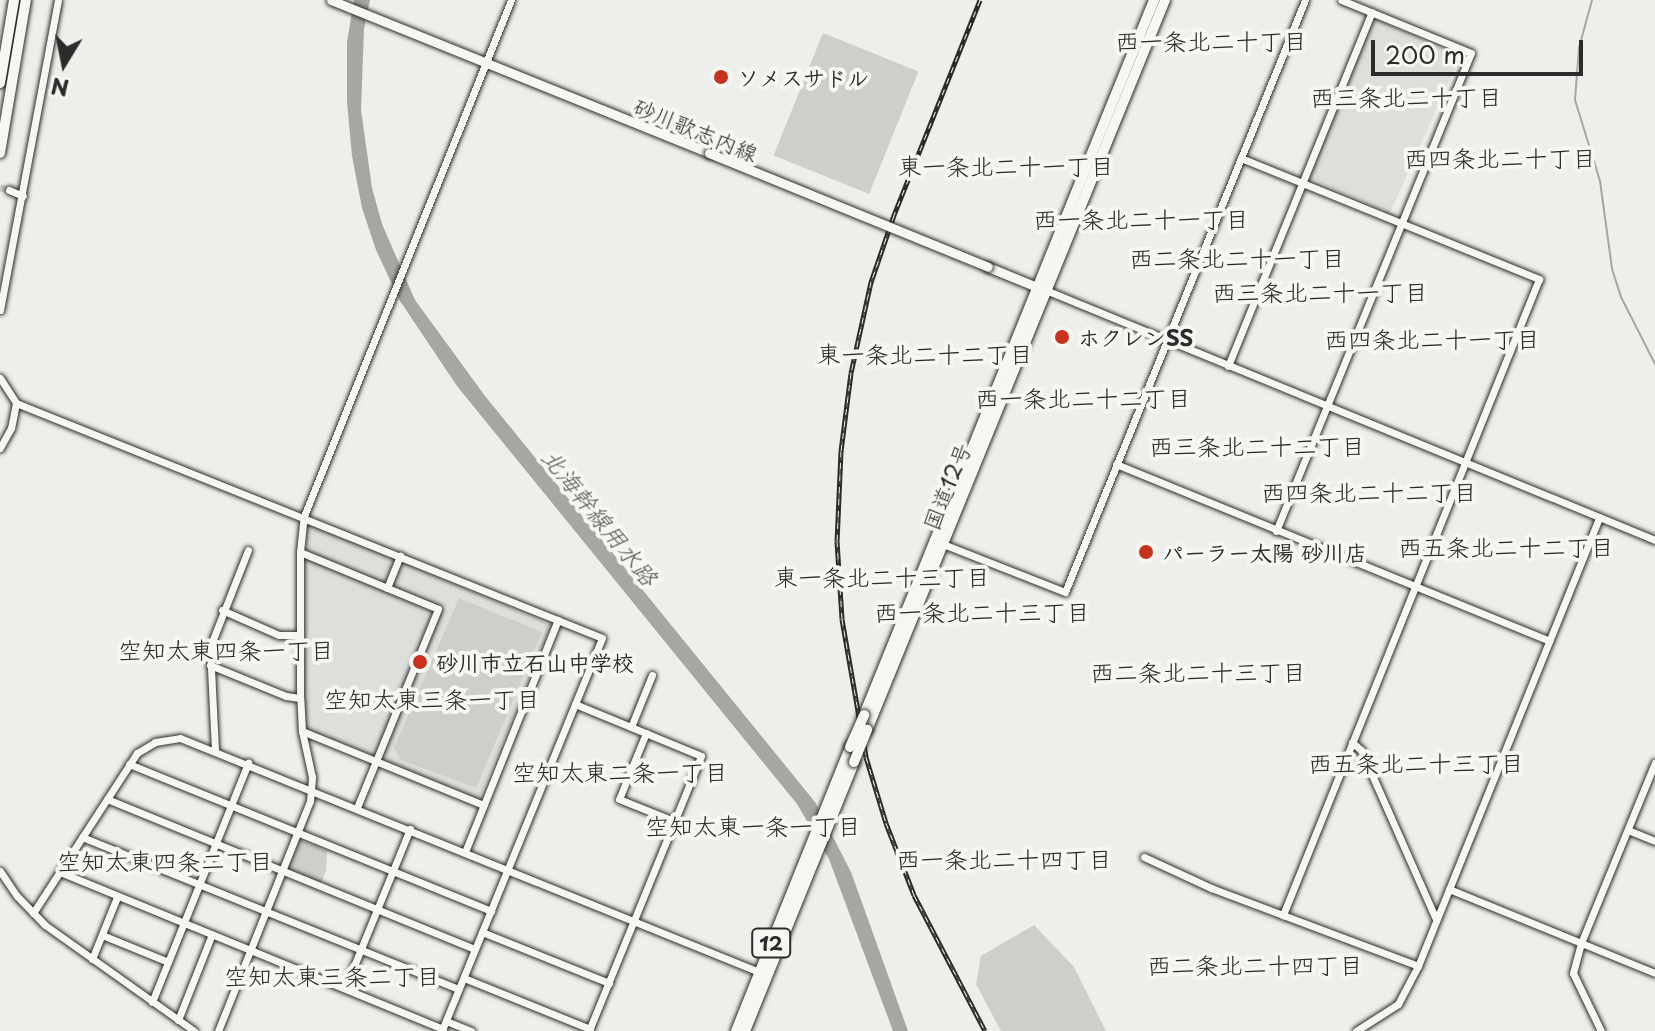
<!DOCTYPE html>
<html>
<head>
<meta charset="utf-8">
<style>
  body { margin:0 }
  #map { position:relative; width:1655px; height:1031px; overflow:hidden; background:#eeeeea; font-family:"Playpen Sans","Klee One",sans-serif }
  div>[style] { position:absolute }
  [style*='--x'] { left:calc(var(--x)*1px); top:calc(var(--y)*1px); width:calc(var(--w)*1px); rotate:calc(var(--a)*1deg) }
  .built>* { inset:0; background:#dededb; transform-origin:0 0 }
  .green>* { inset:0; background:#cececa; transform-origin:0 0 }
  .water>* { inset:0; background:#a6a6a3 }
  .stream>* { height:2px; margin:-1px; padding:0 1px; transform-origin:1px; border-radius:1px; background:#a6a6a3 }
  .minor-tunnel>* { height:7px; margin-top:-3.5px; transform-origin:0; background:repeating-linear-gradient(90deg,#c7c7c4 0 7px,transparent 0 10.5px) }
  .roads { filter:drop-shadow(0 0 2px #2b2b2b) drop-shadow(0 0 2px #2b2b2b) }
  .minor>* { height:7px; margin:-3.5px; padding:0 3.5px; transform-origin:3.5px; border-radius:3.5px; background:#f6f6f2 }
  .major>* { height:9px; margin:-4.5px; padding:0 4.5px; transform-origin:4.5px; border-radius:4.5px; background:#f6f6f2 }
  .highway>* { height:10px; margin:-5px; padding:0 5px; transform-origin:5px; border-radius:5px; background:#f6f6f2 }
  .rail>* { height:5px; margin-top:-2.5px; transform-origin:0; background:repeating-linear-gradient(90deg,#f6f6f2 0 6px,#2b2b2b 0 12px); box-sizing:border-box; border-block:2px solid #2b2b2b }
  .bridges { filter:drop-shadow(0 0 2px #2b2b2b) drop-shadow(0 0 2px #2b2b2b) }
  .major-bridge>* { height:9px; margin:-4.5px; padding:0 4.5px; transform-origin:4.5px; border-radius:4.5px; background:#f6f6f2 }
  .highway-bridge>* { height:10px; margin:-5px; padding:0 5px; transform-origin:5px; border-radius:5px; background:#f6f6f2 }
  .dots>* { width:22px; height:22px; translate:-50% -50%; box-sizing:border-box; border:4px solid #f6f6f2; border-radius:50% }
  span { translate:-50% -50%; white-space:nowrap; text-align:center; line-height:1.15; -webkit-text-stroke:8px #f6f6f2; paint-order:stroke }
  .shield-label span { padding:2px 6px; background:#f6f6f2; border:2px solid; border-radius:6px; -webkit-text-stroke-width:0 }
  .shield-label { font-size:20px; color:#2b2b2b; font-weight:700 }
  .poi-label { font-size:22px; color:#2b2b2b; font-weight:700 }
  .left { translate:0 -50%; text-align:left }
  .street-label { font-size:22px; color:#2b2b2b }
  .neighbourhood-label { font-size:24px; color:#2b2b2b }
  .water-label { font-size:24px; color:#565655; font-style:italic }
  .north { position:absolute; left:24px; top:24px; width:80px; height:80px; -webkit-text-stroke:6px #f6f6f2; paint-order:stroke; rotate:190deg; font-size:22px; font-weight:700; line-height:32px; text-align:center; color:#2b2b2b }
  .north::after { content:''; display:block; margin:auto; width:28px; height:36px; background:#2b2b2b; clip-path:polygon(50% 0,100% 100%,50% 72%,0 100%) }
  .scale { position:absolute; left:1371px; top:40px; width:212px; height:36px; box-sizing:border-box; border:4px solid #2b2b2b; border-top:0; padding-left:10px; font-size:24px; line-height:28px; white-space:nowrap; color:#2b2b2b; -webkit-text-stroke:6px #f6f6f2; paint-order:stroke }
</style>
</head>
<body>
<div id="map">
  <div class="built">
    <div style="left:1373px;top:18px;width:95px;height:172px;rotate:24deg"></div>
    <div style="clip-path:polygon(307px 522px,551px 625px,479px 799px,304px 728px)"></div>
  </div>
  <div class="green">
    <div style="left:823px;top:33px;width:103px;height:132px;rotate:22deg"></div>
    <div style="clip-path:polygon(459px 598px,542px 632px,476px 788px,401px 760px,394px 748px)"></div>
    <div style="clip-path:polygon(300px 840px,327px 851px,326px 871px,321px 883px,287px 870px)"></div>
    <div style="clip-path:polygon(1034px 925px,1074px 967px,1106px 1031px,1001px 1031px,976px 984px,981px 956px)"></div>
  </div>
  <div class="water">
    <div style="clip-path:polygon(354px 0,370px 0,364px 29px,361px 110px,372px 188px,382px 224px,415px 300px,485px 396px,815px 802px,851px 872px,908px 1031px,893px 1031px,829px 859px,797px 804px,457px 386px,400px 301px,376px 250px,362px 208px,352px 156px,347px 102px,347px 42px)"></div>
  </div>
  <div class="stream">
    <div style="--x:1592;--y:0;--w:50;--a:105.2"></div>
    <div style="--x:1579;--y:48;--w:52;--a:94.4"></div>
    <div style="--x:1575;--y:100;--w:85;--a:72.8"></div>
    <div style="--x:1600;--y:181;--w:89;--a:82.2"></div>
    <div style="--x:1612;--y:269;--w:29;--a:72"></div>
    <div style="--x:1621;--y:297;--w:75;--a:63.1"></div>
  </div>
  <div class="minor-tunnel">
    <div style="--x:0;--y:187;--w:9;--a:18"></div>
  </div>
  <div class="roads">
    <div class="minor">
      <div style="--x:1241;--y:158;--w:322;--a:22.1"></div>
      <div style="--x:1539;--y:279;--w:686;--a:111.93"></div>
      <div style="--x:9;--y:190;--w:15;--a:23"></div>
      <div style="--x:1048;--y:291;--w:656;--a:22.3"></div>
      <div style="--x:0;--y:310;--w:315;--a:-79.4"></div>
      <div style="--x:1228;--y:366;--w:382;--a:-67.9"></div>
      <div style="--x:0;--y:378;--w:30;--a:57"></div>
      <div style="--x:16;--y:403;--w:25;--a:101"></div>
      <div style="--x:11;--y:428;--w:23;--a:119"></div>
      <div style="--x:16;--y:403;--w:631;--a:21.85"></div>
      <div style="--x:602;--y:638;--w:424;--a:112.2"></div>
      <div style="--x:1116;--y:464;--w:468;--a:22.2"></div>
      <div style="--x:1276;--y:531;--w:516;--a:-67.81"></div>
      <div style="--x:1471;--y:53;--w:140;--a:-157.8"></div>
      <div style="--x:943;--y:544;--w:131;--a:21.5"></div>
      <div style="--x:1065;--y:592;--w:639;--a:-67.93"></div>
      <div style="--x:300;--y:552;--w:149;--a:22.4"></div>
      <div style="--x:438;--y:609;--w:214;--a:112.2"></div>
      <div style="--x:387;--y:588;--w:35;--a:-68"></div>
      <div style="--x:222;--y:610;--w:62;--a:23.7"></div>
      <div style="--x:279;--y:635;--w:21;--a:0"></div>
      <div style="--x:210;--y:665;--w:82;--a:22.2"></div>
      <div style="--x:286;--y:696;--w:14;--a:8"></div>
      <div style="--x:575;--y:704;--w:136;--a:22.4"></div>
      <div style="--x:701;--y:756;--w:297;--a:112.2"></div>
      <div style="--x:631;--y:727;--w:56;--a:-68"></div>
      <div style="--x:302;--y:731;--w:196;--a:22.2"></div>
      <div style="--x:646;--y:733;--w:71;--a:112.2"></div>
      <div style="--x:619;--y:799;--w:59;--a:21.8"></div>
      <div style="--x:1352;--y:742;--w:12;--a:42"></div>
      <div style="--x:1361;--y:750;--w:185;--a:66.1"></div>
      <div style="--x:215;--y:750;--w:103;--a:-92.8"></div>
      <div style="--x:210;--y:647;--w:104;--a:-68.6"></div>
      <div style="--x:129;--y:764;--w:391;--a:22.1"></div>
      <div style="--x:107;--y:799;--w:397;--a:22.2"></div>
      <div style="--x:1628;--y:830;--w:29;--a:22"></div>
      <div style="--x:82;--y:837;--w:406;--a:22"></div>
      <div style="--x:465;--y:852;--w:250;--a:-68.2"></div>
      <div style="--x:1144;--y:857;--w:74;--a:24.8"></div>
      <div style="--x:1211;--y:888;--w:221;--a:20.6"></div>
      <div style="--x:0;--y:871;--w:30;--a:56"></div>
      <div style="--x:17;--y:896;--w:40;--a:46"></div>
      <div style="--x:45;--y:925;--w:183;--a:35.4"></div>
      <div style="--x:60;--y:872;--w:414;--a:22.3"></div>
      <div style="--x:1449;--y:889;--w:222;--a:22.2"></div>
      <div style="--x:33;--y:913;--w:191;--a:-57"></div>
      <div style="--x:137;--y:753;--w:21;--a:-31"></div>
      <div style="--x:155;--y:742;--w:25;--a:-9"></div>
      <div style="--x:180;--y:738;--w:628;--a:21.99"></div>
      <div style="--x:482;--y:932;--w:137;--a:21.9"></div>
      <div style="--x:102;--y:935;--w:71;--a:22.2"></div>
      <div style="--x:92;--y:959;--w:67;--a:-68"></div>
      <div style="--x:464;--y:978;--w:136;--a:22"></div>
      <div style="--x:345;--y:988;--w:172;--a:-67.8"></div>
      <div style="--x:152;--y:1002;--w:258;--a:-68.1"></div>
      <div style="--x:178;--y:1020;--w:92;--a:-68.4"></div>
      <div style="--x:446;--y:1021;--w:27;--a:22"></div>
      <div style="--x:218;--y:1031;--w:248;--a:-68.2"></div>
      <div style="--x:310;--y:801;--w:24;--a:-85"></div>
      <div style="--x:312;--y:777;--w:47;--a:-102.3"></div>
      <div style="--x:302;--y:731;--w:33;--a:-93"></div>
      <div style="--x:300;--y:698;--w:146;--a:-90"></div>
      <div style="--x:300;--y:552;--w:36;--a:-84"></div>
      <div style="--x:304;--y:516;--w:556;--a:-68.14"></div>
      <div style="--x:1356;--y:1031;--w:50;--a:-32.7"></div>
      <div style="--x:1398;--y:1004;--w:43;--a:-62.2"></div>
      <div style="--x:1418;--y:966;--w:484;--a:-68"></div>
      <div style="--x:1601;--y:1031;--w:64;--a:-115.8"></div>
      <div style="--x:1573;--y:973;--w:31;--a:-75"></div>
      <div style="--x:1581;--y:943;--w:195;--a:-67.7"></div>
    </div>
    <div class="major">
      <div style="--x:331;--y:0;--w:408;--a:22"></div>
      <div style="--x:988;--y:267;--w:61;--a:22.3"></div>
    </div>
    <div class="highway">
      <div style="--x:0;--y:83;--w:84;--a:-80.4"></div>
      <div style="--x:0;--y:153;--w:155;--a:-80.4"></div>
      <div style="--x:864;--y:715;--w:772;--a:-67.92"></div>
      <div style="--x:867;--y:730;--w:788;--a:-67.79"></div>
      <div style="--x:736;--y:1031;--w:306;--a:-68.1"></div>
      <div style="--x:745;--y:1031;--w:290;--a:-67.9"></div>
    </div>
  </div>
  <div class="rail">
    <div style="--x:980;--y:0;--w:232;--a:111.8"></div>
    <div style="--x:894;--y:215;--w:71;--a:108.9"></div>
    <div style="--x:871;--y:282;--w:93;--a:102.4"></div>
    <div style="--x:851;--y:373;--w:79;--a:97.3"></div>
    <div style="--x:841;--y:451;--w:90;--a:92.5"></div>
    <div style="--x:837;--y:541;--w:78;--a:86.3"></div>
    <div style="--x:842;--y:619;--w:140;--a:80.1"></div>
    <div style="--x:866;--y:757;--w:69;--a:73.1"></div>
    <div style="--x:886;--y:823;--w:77;--a:68.7"></div>
    <div style="--x:914;--y:895;--w:153;--a:62.4"></div>
  </div>
  <div class="bridges">
    <div class="major-bridge">
      <div style="--x:709;--y:153;--w:301;--a:22.2"></div>
    </div>
    <div class="highway-bridge">
      <div style="--x:850;--y:747;--w:35;--a:-66"></div>
      <div style="--x:854;--y:762;--w:35;--a:-68"></div>
    </div>
  </div>
  <div class="dots">
    <div style="left:721px;top:77px;background:#c8321e"></div>
    <div style="left:1062px;top:337px;background:#c8321e"></div>
    <div style="left:1146px;top:552px;background:#c8321e"></div>
    <div style="left:420px;top:662px;background:#c8321e"></div>
  </div>
  <div class="shield-label">
    <span style="left:771px;top:943px">12</span>
  </div>
  <div class="poi-label">
    <span class="left" style="left:737px;top:77px">ソメスサドル</span>
    <span class="left" style="left:1078px;top:337px">ホクレンSS</span>
    <span class="left" style="left:1162px;top:552px">パーラー太陽 砂川店</span>
    <span class="left" style="left:436px;top:662px">砂川市立石山中学校</span>
  </div>
  <div class="street-label">
    <span style="left:696px;top:129px;rotate:22deg">砂川歌志内線</span>
    <span style="left:946px;top:486px;rotate:-68deg">国道12号</span>
  </div>
  <div class="neighbourhood-label">
    <span style="left:1211px;top:41px">西一条北二十丁目</span>
    <span style="left:1406px;top:97px">西三条北二十丁目</span>
    <span style="left:1500px;top:158px">西四条北二十丁目</span>
    <span style="left:1006px;top:166px">東一条北二十一丁目</span>
    <span style="left:1141px;top:219px">西一条北二十一丁目</span>
    <span style="left:1237px;top:258px">西二条北二十一丁目</span>
    <span style="left:1320px;top:292px">西三条北二十一丁目</span>
    <span style="left:1432px;top:339px">西四条北二十一丁目</span>
    <span style="left:925px;top:354px">東一条北二十二丁目</span>
    <span style="left:1083px;top:398px">西一条北二十二丁目</span>
    <span style="left:1257px;top:446px">西三条北二十二丁目</span>
    <span style="left:1369px;top:492px">西四条北二十二丁目</span>
    <span style="left:1506px;top:547px">西五条北二十二丁目</span>
    <span style="left:882px;top:577px">東一条北二十三丁目</span>
    <span style="left:982px;top:612px">西一条北二十三丁目</span>
    <span style="left:226px;top:650px">空知太東四条一丁目</span>
    <span style="left:1198px;top:672px">西二条北二十三丁目</span>
    <span style="left:432px;top:699px">空知太東三条一丁目</span>
    <span style="left:1416px;top:763px">西五条北二十三丁目</span>
    <span style="left:620px;top:772px">空知太東二条一丁目</span>
    <span style="left:753px;top:826px">空知太東一条一丁目</span>
    <span style="left:1004px;top:859px">西一条北二十四丁目</span>
    <span style="left:165px;top:861px">空知太東四条二丁目</span>
    <span style="left:1255px;top:965px">西二条北二十四丁目</span>
    <span style="left:332px;top:976px">空知太東三条二丁目</span>
  </div>
  <div class="water-label">
    <span style="left:600px;top:517px;rotate:51deg">北海幹線用水路</span>
  </div>
  <div class="north">N</div>
  <div class="scale">200 m</div>
</div>
</body>
</html>
